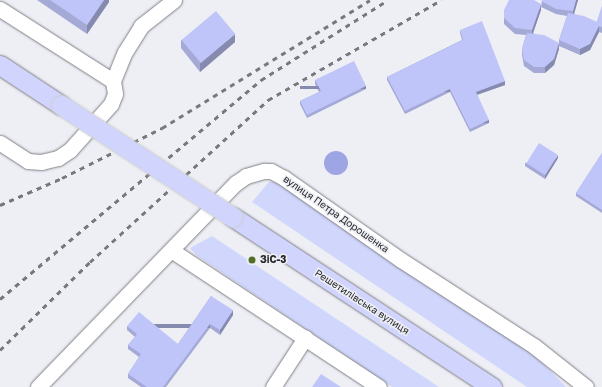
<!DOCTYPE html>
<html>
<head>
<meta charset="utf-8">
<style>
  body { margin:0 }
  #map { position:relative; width:602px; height:387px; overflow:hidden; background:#eeeff5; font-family:"Golos Text",sans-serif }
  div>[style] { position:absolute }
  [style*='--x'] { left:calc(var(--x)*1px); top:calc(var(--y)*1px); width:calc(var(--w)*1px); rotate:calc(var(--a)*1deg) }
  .green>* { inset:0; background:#d1d6fc }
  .water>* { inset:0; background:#9ea5e4 }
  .round { border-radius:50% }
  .roads { filter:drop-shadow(0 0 1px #7e7f84) drop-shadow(0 0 1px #7e7f84) }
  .minor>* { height:15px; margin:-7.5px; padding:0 7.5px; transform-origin:7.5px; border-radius:7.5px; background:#fff }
  .major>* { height:19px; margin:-9.5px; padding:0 9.5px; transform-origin:9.5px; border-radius:9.5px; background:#d1d5fd }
  .rail>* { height:3px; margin-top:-1.5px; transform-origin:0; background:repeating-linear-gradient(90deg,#77787c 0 5px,transparent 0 10px) }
  .bridges { filter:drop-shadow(0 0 1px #cbcccc) drop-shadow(0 0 1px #cbcccc) }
  .major-bridge>* { height:19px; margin:-9.5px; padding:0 9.5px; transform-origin:9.5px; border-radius:9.5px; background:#d1d5fd }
  .wall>* { inset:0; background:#a4a9d6 }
  .shaded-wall>* { inset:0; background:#868aae; transform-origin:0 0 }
  .building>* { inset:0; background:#bfc5f9; transform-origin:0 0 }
  .dots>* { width:11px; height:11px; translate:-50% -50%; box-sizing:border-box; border:2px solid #eeeff5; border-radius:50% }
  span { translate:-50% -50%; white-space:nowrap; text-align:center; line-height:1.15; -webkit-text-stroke:3px #eeeff5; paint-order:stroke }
  .street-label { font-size:10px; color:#28292b }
  .poi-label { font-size:10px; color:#28292b; font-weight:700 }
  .left { translate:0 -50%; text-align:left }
</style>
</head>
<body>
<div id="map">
  <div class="green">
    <div style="clip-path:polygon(276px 181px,532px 352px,566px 387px,527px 387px,252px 202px,269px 182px)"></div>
    <div style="clip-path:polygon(212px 236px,439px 387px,392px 387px,196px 255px,190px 248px)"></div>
  </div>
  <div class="water">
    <div class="round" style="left:324px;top:151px;width:24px;height:24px"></div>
  </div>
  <div class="roads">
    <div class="minor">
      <div style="--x:0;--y:9;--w:134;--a:32.5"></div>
      <div style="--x:113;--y:81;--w:13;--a:81"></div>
      <div style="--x:115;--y:94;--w:11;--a:112"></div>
      <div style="--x:111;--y:104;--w:62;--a:131.7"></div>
      <div style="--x:70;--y:150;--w:14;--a:146"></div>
      <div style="--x:58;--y:158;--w:17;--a:167"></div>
      <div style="--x:41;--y:162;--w:13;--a:-176"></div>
      <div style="--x:28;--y:161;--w:33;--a:-147"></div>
      <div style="--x:113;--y:81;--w:31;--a:-68"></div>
      <div style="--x:125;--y:52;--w:31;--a:-58"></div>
      <div style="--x:141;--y:26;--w:42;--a:-38.2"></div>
      <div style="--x:171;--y:250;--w:249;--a:33.4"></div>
      <div style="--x:38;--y:387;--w:284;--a:-45.9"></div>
      <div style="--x:236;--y:183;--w:12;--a:-35"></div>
      <div style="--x:246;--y:176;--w:19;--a:-16"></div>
      <div style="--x:264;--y:171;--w:7;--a:0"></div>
      <div style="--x:271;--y:171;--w:15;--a:28"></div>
      <div style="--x:284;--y:178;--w:143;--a:35"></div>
      <div style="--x:401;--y:260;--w:158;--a:32.9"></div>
      <div style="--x:534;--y:346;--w:66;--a:38.3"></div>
      <div style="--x:273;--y:387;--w:59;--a:-56.9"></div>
    </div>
    <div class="major">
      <div style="--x:0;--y:65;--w:73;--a:33.3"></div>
      <div style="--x:233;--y:217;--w:310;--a:33.3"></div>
    </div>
  </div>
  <div class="rail">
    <div style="--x:0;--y:205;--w:68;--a:-23.5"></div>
    <div style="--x:62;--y:178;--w:112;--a:-26.6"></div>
    <div style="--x:162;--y:128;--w:244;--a:-31.6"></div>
    <div style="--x:0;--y:299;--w:341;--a:-40"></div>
    <div style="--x:261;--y:80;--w:150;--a:-32.2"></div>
    <div style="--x:0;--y:350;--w:126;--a:-44.4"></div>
    <div style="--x:90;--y:262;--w:241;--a:-42.3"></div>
    <div style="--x:268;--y:100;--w:200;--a:-30"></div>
  </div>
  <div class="bridges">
    <div class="major-bridge">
      <div style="--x:61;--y:105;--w:205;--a:33.1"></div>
    </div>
  </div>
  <div class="wall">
    <div style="clip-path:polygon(37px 0,109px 0,109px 2px,87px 34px)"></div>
    <div style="clip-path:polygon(542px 0,578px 0,574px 14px,597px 22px,602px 6px,602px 33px,599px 32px,590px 50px,580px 55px,559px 46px,559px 40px,567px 16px,556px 14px,541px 7px)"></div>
    <div style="clip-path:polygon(504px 10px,541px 10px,533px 33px,559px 49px,554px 65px,545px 73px,534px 73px,524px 66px,522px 55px,522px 49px,526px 35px,515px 34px,504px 24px)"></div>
    <div style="clip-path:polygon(460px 30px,505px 85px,477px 95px,489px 123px,470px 132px,450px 92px,405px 114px,387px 80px,387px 77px,462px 40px,460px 33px)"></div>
    <div style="clip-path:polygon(181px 40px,235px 42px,200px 72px,181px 48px)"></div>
    <div style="clip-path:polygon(315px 80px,366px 89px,307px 118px,300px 104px,300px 101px,319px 92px,315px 84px)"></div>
    <div style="clip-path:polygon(602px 153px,602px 213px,576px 196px,576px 193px)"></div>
    <div style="clip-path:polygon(558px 158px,545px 179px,525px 166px,525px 163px)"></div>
    <div style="clip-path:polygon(211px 296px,233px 315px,220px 335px,210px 328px,166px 387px,141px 387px,128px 378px,128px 374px,139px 357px,128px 349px,128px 345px,135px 337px,127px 330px,127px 326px,178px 344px)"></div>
  </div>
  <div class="shaded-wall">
    <div style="clip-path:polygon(104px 0,109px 0,109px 2px,87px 34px,87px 25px)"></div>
    <div style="clip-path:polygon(576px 0,578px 0,573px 17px,573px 11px)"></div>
    <div style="clip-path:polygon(541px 4px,541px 10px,532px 36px,532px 30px)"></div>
    <div style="clip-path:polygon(599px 26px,599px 32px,590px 50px,580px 55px,580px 49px)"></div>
    <div style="clip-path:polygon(235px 34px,235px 42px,200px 72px,200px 63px)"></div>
    <div style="clip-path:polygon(559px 43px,559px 49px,554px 65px,545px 73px,545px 67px)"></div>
    <div style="clip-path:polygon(505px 81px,505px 85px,476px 95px,476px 92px)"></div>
    <div style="left:366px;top:86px;width:3px;height:66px;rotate:90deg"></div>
    <div style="left:450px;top:89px;width:3px;height:50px;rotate:90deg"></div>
    <div style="left:489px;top:120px;width:3px;height:21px;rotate:90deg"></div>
    <div style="clip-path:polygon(558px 155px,558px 158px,545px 179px,545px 176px)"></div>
    <div style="clip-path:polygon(233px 310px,233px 315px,220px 335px,220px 330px)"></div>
    <div style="left:210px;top:324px;width:4px;height:79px;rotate:90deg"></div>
  </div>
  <div class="building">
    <div style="clip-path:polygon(50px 0,104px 0,87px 25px)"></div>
    <div style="clip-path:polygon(509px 0,534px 0,541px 4px,532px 30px,515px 28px,504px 18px,504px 10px)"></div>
    <div style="clip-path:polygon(542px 0,576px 0,573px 11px,556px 9px,541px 1px)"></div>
    <div style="clip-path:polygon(602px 6px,602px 27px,599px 26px,590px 44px,580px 49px,559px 40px,568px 13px,584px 16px,597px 22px)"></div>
    <div style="left:216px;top:11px;width:30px;height:45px;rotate:50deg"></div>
    <div style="clip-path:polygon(482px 21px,505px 81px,476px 92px,489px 120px,470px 129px,450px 89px,405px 111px,387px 77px,463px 40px,460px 30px)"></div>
    <div style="clip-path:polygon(527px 33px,544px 35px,559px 43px,554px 59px,545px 67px,534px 67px,524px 60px,522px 49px)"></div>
    <div style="clip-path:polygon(354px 61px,366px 86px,307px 115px,300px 101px,321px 91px,315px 80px)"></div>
    <div style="left:539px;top:143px;width:22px;height:24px;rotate:32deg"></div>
    <div style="clip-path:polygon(602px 153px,602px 210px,576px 193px)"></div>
    <div style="clip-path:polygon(211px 296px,233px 310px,220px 330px,210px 324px,163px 387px,147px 387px,128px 374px,141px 354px,128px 345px,137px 334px,127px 326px,139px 312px,178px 344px)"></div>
    <div style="clip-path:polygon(321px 374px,341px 387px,312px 387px)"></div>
  </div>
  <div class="dots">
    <div style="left:252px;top:260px;background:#517026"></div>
  </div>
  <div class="street-label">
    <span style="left:336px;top:214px;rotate:35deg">вулиця Петра Дорошенка</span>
    <span style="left:362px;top:302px;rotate:33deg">Решетилівська вулиця</span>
  </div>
  <div class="poi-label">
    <span class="left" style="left:260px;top:260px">ЗіС-3</span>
  </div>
</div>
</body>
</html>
